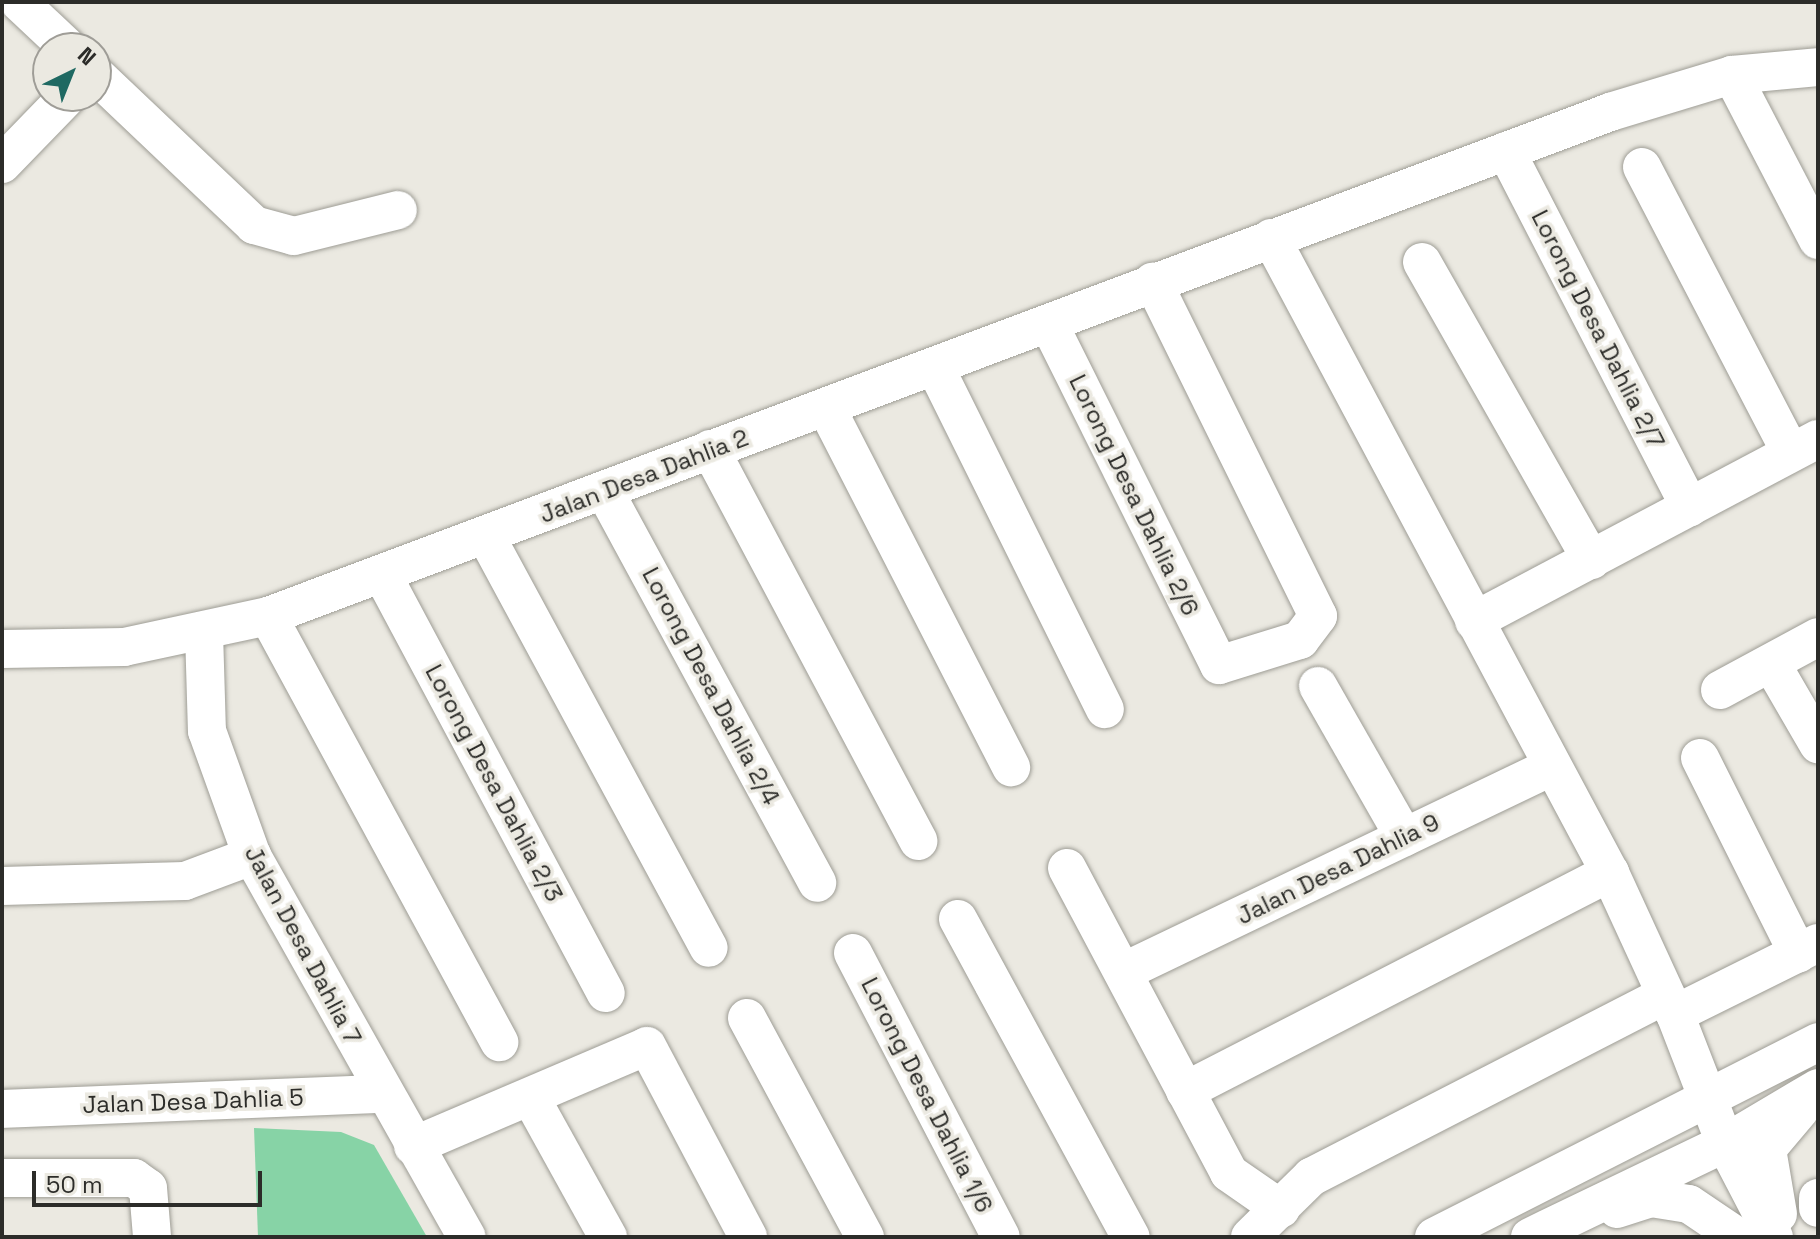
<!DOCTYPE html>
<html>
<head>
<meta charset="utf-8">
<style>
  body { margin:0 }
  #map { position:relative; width:1820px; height:1239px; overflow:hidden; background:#ebe9e1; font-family:"Space Grotesk",sans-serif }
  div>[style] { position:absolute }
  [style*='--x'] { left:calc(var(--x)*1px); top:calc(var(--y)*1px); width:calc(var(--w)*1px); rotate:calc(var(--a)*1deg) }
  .green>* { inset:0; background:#87d3a6 }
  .roads { filter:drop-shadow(0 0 2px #9e9d95) drop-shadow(0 0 2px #9e9d95) }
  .minor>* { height:38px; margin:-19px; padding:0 19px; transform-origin:19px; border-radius:19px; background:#fff }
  span { translate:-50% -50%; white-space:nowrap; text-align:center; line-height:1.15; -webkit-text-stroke:7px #ebe9e1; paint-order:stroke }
  .street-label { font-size:24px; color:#2c2c29 }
  .frame { position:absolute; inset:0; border:4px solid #2c2c29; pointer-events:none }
  .north { position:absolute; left:32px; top:32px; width:80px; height:80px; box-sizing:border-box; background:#ebe9e1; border:2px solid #9f9d97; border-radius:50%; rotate:43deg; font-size:22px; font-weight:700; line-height:32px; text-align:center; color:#2c2c29 }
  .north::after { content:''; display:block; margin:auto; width:28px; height:36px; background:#1f6962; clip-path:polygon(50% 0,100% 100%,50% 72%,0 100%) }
  .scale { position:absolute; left:32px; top:1171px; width:230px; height:36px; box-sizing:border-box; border:4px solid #2c2c29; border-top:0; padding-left:10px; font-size:24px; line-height:28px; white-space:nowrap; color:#2c2c29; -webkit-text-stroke:6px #ebe9e1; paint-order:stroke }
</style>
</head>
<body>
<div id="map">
  <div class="green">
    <div style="clip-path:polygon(254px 1128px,341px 1132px,374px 1145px,427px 1237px,258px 1237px)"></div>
  </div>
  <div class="roads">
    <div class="minor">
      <div style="--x:19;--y:2;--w:67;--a:43.2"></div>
      <div style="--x:96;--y:75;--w:218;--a:43.5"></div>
      <div style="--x:254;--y:225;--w:41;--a:15.4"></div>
      <div style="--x:294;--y:236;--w:107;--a:-14"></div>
      <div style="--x:1732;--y:75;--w:186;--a:62.5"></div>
      <div style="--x:1506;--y:151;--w:401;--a:62.7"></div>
      <div style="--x:2;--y:164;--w:95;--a:-45.9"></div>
      <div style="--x:1642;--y:167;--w:322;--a:62.5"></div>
      <div style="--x:1271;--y:238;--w:720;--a:61.9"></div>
      <div style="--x:1610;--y:873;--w:155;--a:65.3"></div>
      <div style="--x:1675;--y:1014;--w:138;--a:68.8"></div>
      <div style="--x:1725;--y:1143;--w:106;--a:62.5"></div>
      <div style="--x:1422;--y:262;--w:343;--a:60.4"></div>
      <div style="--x:1049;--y:324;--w:381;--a:63.5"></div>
      <div style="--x:1219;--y:665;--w:85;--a:-17.2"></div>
      <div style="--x:1300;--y:640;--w:30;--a:-53"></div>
      <div style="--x:1318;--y:616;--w:373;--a:-116.3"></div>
      <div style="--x:935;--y:367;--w:382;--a:63.6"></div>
      <div style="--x:827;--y:409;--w:403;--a:62.8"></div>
      <div style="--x:710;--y:449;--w:444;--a:62"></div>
      <div style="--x:604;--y:490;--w:447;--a:61.5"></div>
      <div style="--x:486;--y:536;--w:468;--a:61.6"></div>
      <div style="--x:382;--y:574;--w:475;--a:61.9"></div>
      <div style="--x:268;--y:616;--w:485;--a:61.5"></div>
      <div style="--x:1474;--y:621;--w:389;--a:-27.9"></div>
      <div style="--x:204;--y:632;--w:99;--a:88.3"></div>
      <div style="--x:207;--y:731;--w:133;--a:70.2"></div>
      <div style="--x:252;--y:856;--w:437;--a:60.6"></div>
      <div style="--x:2;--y:649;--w:122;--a:-0.9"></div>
      <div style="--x:124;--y:647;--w:147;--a:-12.1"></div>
      <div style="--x:268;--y:616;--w:1434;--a:-20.58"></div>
      <div style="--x:1610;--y:112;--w:127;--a:-16.9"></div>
      <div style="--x:1732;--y:75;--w:86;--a:-5.3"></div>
      <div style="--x:1771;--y:663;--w:94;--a:59.9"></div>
      <div style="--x:1318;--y:686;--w:174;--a:60.3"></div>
      <div style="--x:1720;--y:690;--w:111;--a:-28.4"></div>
      <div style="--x:1700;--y:758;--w:219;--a:63.4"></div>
      <div style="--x:1067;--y:868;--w:345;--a:62"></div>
      <div style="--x:1229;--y:1173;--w:63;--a:34.7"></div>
      <div style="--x:2;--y:886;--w:183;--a:-1.6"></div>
      <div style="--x:185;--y:881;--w:72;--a:-20.5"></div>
      <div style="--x:958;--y:919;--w:362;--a:61.5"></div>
      <div style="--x:853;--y:953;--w:320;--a:62.5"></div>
      <div style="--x:1123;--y:972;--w:476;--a:-25.6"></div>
      <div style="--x:1675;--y:1014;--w:160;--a:-26.4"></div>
      <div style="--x:747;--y:1018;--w:249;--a:61.7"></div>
      <div style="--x:1185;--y:1091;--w:478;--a:-27.2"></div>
      <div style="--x:531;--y:1098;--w:159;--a:61"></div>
      <div style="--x:2;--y:1109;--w:381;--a:-2.3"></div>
      <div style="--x:413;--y:1146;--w:254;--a:-23.1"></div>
      <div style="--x:647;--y:1046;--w:216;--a:62.1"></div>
      <div style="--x:2;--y:1178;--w:132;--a:0"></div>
      <div style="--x:134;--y:1178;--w:17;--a:36"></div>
      <div style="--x:148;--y:1188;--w:49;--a:85.3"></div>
      <div style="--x:1818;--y:1198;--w:10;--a:90"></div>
      <div style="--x:1617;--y:1209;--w:36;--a:-18"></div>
      <div style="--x:1651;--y:1198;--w:38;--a:9"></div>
      <div style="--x:1689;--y:1204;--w:59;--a:34"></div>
      <div style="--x:1778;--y:1214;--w:66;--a:-99.6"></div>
      <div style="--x:1767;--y:1149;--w:51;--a:-49.8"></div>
      <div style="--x:1250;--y:1237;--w:86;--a:-44.5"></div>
      <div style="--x:1311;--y:1177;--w:398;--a:-27.2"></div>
      <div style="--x:1434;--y:1237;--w:431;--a:-26.9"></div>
      <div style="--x:1530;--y:1237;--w:216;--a:-25.7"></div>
      <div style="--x:1725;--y:1143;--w:108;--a:-30.6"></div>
    </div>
  </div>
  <div class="street-label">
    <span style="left:1598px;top:329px;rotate:63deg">Lorong Desa Dahlia 2/7</span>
    <span style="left:644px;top:476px;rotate:-21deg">Jalan Desa Dahlia 2</span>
    <span style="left:1134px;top:495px;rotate:64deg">Lorong Desa Dahlia 2/6</span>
    <span style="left:711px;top:686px;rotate:62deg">Lorong Desa Dahlia 2/4</span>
    <span style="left:494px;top:783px;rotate:62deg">Lorong Desa Dahlia 2/3</span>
    <span style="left:1338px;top:869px;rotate:-26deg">Jalan Desa Dahlia 9</span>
    <span style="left:303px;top:945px;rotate:62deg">Jalan Desa Dahlia 7</span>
    <span style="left:927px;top:1095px;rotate:63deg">Lorong Desa Dahlia 1/6</span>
    <span style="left:193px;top:1101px;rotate:-2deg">Jalan Desa Dahlia 5</span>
  </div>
  <div class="frame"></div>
  <div class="north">N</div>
  <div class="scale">50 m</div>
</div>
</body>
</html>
